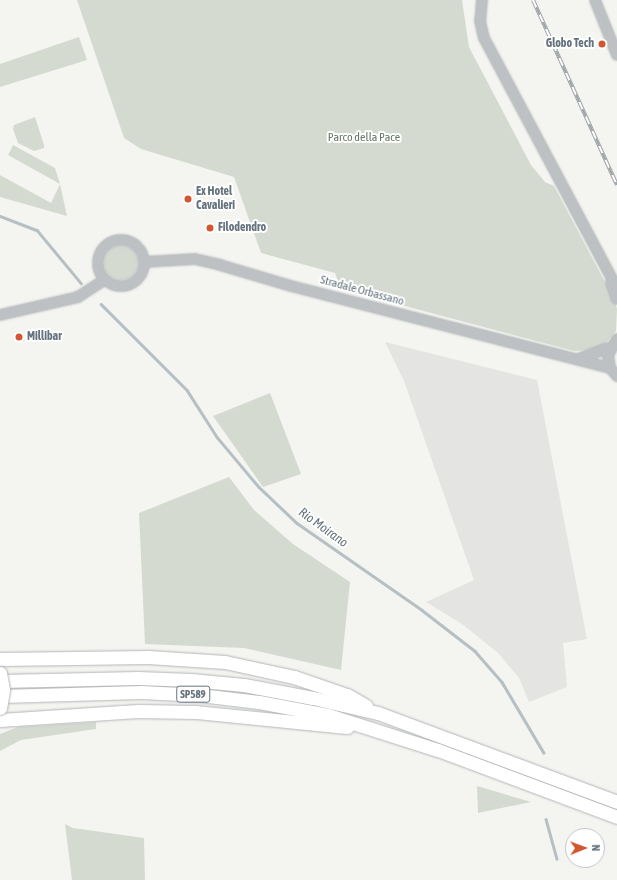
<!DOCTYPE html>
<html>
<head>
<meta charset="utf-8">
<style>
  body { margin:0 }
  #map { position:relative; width:617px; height:880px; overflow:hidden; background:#f4f4f0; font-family:"Asap Condensed",sans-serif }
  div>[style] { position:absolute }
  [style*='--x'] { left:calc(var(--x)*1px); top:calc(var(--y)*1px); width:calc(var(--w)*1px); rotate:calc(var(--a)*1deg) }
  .built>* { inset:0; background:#e4e5e3 }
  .green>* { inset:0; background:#d5dad1 }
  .round { border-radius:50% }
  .stream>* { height:2.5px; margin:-1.25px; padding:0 1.25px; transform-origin:1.25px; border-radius:1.25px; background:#b6c0c4 }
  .roads { filter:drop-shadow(0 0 1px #b3b6b9) drop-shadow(0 0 1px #b3b6b9) }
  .minor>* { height:10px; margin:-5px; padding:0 5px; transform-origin:5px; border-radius:5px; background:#bdc1c4 }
  .minor>.ring { margin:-5px; padding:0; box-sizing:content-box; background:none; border:10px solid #bdc1c4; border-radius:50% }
  .major>* { height:13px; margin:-6.5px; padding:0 6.5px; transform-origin:6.5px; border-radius:6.5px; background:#fff }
  .rail>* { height:4px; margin-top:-2px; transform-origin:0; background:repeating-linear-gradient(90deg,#fff 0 8px,#9fa4a9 0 16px); box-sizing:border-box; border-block:1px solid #9fa4a9 }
  .bridges { filter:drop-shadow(0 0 1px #b3b6b9) drop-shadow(0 0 1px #b3b6b9) }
  .major-bridge>* { height:13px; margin:-6.5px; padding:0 6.5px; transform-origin:6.5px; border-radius:6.5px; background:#fff }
  .dots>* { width:11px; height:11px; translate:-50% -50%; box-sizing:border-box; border:2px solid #fff; border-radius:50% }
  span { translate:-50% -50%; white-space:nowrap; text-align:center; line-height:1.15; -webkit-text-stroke:4px #fff; paint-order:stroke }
  .shield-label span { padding:1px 3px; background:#fff; border:1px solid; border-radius:3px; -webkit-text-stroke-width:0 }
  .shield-label { font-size:11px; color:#65737e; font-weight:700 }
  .poi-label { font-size:12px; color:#65737e; font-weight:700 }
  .right { translate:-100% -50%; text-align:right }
  .left { translate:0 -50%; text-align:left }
  .park-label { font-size:12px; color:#677663 }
  .street-label { font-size:12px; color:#65737e }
  .water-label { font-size:13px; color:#61747c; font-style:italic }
  .north { position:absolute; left:565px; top:828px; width:40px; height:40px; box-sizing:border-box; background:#fff; border:1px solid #c1c7cb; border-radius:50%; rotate:89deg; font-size:11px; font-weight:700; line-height:16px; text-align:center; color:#65737e }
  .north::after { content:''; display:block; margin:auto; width:14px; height:18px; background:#d35630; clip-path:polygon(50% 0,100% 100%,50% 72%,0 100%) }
</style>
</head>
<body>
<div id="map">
  <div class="built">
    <div style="clip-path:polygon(385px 342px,537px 380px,587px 639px,563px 643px,567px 687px,529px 702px,519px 678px,498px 653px,462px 624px,426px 602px,474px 580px,404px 381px)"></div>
  </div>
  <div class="green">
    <div style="clip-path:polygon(77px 0,462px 0,469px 47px,531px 165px,545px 182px,554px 186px,614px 299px,617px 309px,616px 331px,604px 345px,591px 350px,574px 351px,341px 289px,335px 273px,261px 253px,234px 177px,141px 149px,124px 138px)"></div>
    <div style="clip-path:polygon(79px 37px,87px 60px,0 87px,0 64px)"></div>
    <div style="clip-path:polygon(35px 117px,44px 145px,44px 148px,34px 151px,18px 143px,13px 129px,14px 125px)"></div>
    <div style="clip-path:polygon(13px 145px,55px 168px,60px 184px,67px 216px,0 197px,0 175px,51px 203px,60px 184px,8px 155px)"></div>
    <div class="round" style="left:104px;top:246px;width:34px;height:34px"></div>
    <div style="clip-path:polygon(270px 393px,301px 474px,263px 487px,213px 416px)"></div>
    <div style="clip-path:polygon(229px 477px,254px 510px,293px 544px,350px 582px,341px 670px,244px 648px,145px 644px,139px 513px)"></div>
    <div style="clip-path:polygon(96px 722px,96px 729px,21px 740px,0 751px,0 734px,18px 727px)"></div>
    <div style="clip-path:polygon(477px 786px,531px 802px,478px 813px)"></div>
    <div style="clip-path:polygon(65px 824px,73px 828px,144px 838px,145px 880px,72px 880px)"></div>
  </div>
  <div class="stream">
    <div style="--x:0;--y:216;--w:40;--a:21"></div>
    <div style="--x:37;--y:230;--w:69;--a:50.3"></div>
    <div style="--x:101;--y:304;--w:122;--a:45"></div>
    <div style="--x:187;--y:390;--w:56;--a:57.4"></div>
    <div style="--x:217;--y:437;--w:65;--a:50"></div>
    <div style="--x:259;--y:487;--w:52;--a:43.5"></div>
    <div style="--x:297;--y:523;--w:152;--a:34.8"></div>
    <div style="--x:422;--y:610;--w:67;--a:37.7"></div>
    <div style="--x:475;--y:651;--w:41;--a:48.9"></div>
    <div style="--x:502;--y:682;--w:82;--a:59.4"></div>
    <div style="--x:546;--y:819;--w:41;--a:74.6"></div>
  </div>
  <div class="roads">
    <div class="minor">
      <div style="--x:482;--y:0;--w:21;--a:95"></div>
      <div style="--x:480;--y:21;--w:17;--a:77"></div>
      <div style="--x:484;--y:38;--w:283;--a:62"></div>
      <div style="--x:595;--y:0;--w:59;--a:68.2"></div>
      <div class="ring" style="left:98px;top:240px;width:36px;height:36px"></div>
      <div style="--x:144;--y:262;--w:51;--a:-3.4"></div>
      <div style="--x:195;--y:259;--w:26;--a:13"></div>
      <div style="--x:220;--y:265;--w:74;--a:16.5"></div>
      <div style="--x:291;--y:286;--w:329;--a:14.4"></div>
      <div style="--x:611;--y:282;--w:18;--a:71"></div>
      <div style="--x:0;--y:315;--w:80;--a:-13"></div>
      <div style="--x:78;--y:297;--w:31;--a:-33"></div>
      <div style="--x:617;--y:339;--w:18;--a:119"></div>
      <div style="--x:608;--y:355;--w:13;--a:81"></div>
      <div style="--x:610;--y:368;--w:11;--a:49"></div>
      <div style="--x:578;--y:359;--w:33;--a:-20"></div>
    </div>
    <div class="major">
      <div style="--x:0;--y:659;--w:148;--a:-0.8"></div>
      <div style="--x:148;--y:657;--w:77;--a:3.7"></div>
      <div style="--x:225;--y:662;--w:71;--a:12.3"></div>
      <div style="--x:294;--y:677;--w:56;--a:18.8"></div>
      <div style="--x:347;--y:695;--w:22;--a:30"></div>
      <div style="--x:0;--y:681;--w:138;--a:-1.2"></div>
      <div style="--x:138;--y:678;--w:53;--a:2.2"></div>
      <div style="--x:191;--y:680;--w:53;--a:5.4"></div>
      <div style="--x:244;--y:685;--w:70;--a:10.7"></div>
      <div style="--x:313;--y:698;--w:67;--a:13"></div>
      <div style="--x:378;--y:713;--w:255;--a:20.4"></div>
      <div style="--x:0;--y:696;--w:141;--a:-1.6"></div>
      <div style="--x:141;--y:692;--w:59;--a:2.9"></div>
      <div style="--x:200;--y:695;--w:59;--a:6.8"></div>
      <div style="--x:259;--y:702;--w:70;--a:10.7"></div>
      <div style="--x:328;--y:715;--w:115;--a:17.7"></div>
      <div style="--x:438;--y:750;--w:191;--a:20.5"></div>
      <div style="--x:0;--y:720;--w:138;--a:-3.7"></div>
      <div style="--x:138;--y:711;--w:58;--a:1"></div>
      <div style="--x:196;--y:712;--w:152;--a:5.7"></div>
    </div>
  </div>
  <div class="rail">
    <div style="--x:533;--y:0;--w:203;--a:65.6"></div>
  </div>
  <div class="bridges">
    <div class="major-bridge">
      <div style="--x:0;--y:673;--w:17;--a:80"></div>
      <div style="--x:3;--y:690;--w:18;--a:99"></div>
    </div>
  </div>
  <div class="dots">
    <div style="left:602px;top:44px;background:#d35630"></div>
    <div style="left:188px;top:199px;background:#d35630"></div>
    <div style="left:210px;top:228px;background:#d35630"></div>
    <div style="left:19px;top:337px;background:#d35630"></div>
  </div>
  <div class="shield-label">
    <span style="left:193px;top:694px">SP589</span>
  </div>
  <div class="poi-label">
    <span class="right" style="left:594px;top:44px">Globo Tech</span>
    <span class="left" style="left:196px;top:199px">Ex Hotel<br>Cavalieri</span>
    <span class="left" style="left:218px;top:228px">Filodendro</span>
    <span class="left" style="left:27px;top:337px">Millibar</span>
  </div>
  <div class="park-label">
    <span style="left:364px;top:138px">Parco della Pace</span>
  </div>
  <div class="street-label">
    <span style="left:362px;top:291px;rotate:15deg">Stradale Orbassano</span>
  </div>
  <div class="water-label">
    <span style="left:323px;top:528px;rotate:36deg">Rio Moirano</span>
  </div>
  <div class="north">N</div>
</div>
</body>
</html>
